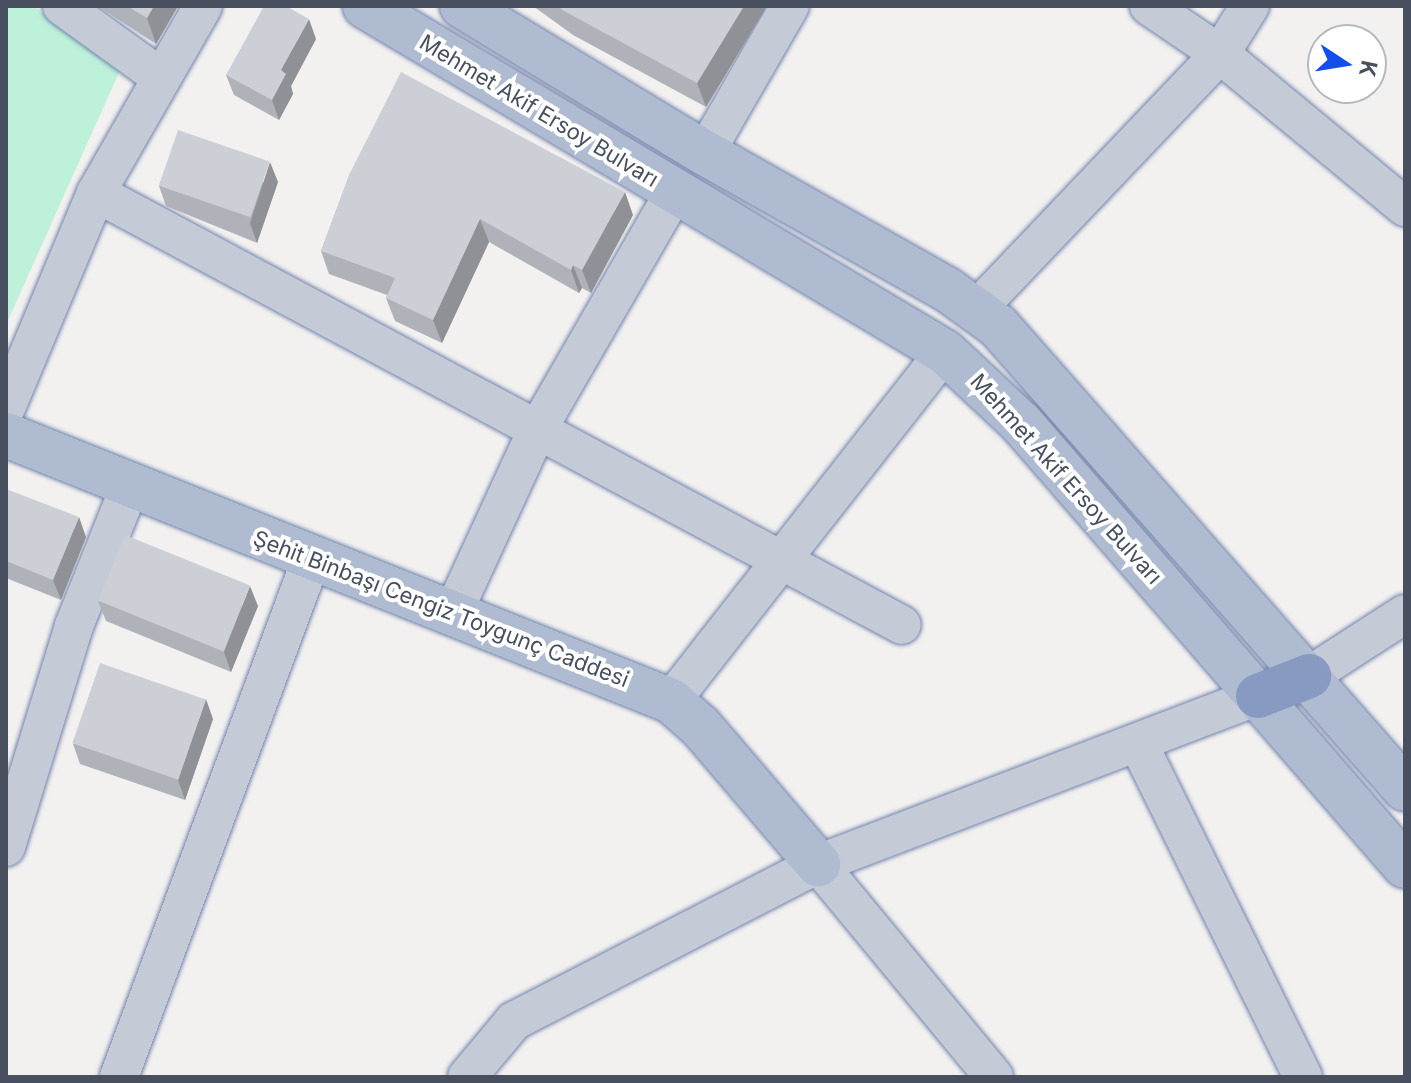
<!DOCTYPE html>
<html>
<head>
<meta charset="utf-8">
<style>
  body { margin:0 }
  #map { position:relative; width:1411px; height:1083px; overflow:hidden; background:#f3f1f0; font-family:Inter,sans-serif }
  div>[style] { position:absolute }
  [style*='--x'] { left:calc(var(--x)*1px); top:calc(var(--y)*1px); width:calc(var(--w)*1px); rotate:calc(var(--a)*1deg) }
  .green>* { inset:0; background:#bef1da }
  .roads { filter:drop-shadow(0 0 2px #7284ad) drop-shadow(0 0 2px #7284ad) }
  .minor>* { height:38px; margin:-19px; padding:0 19px; transform-origin:19px; border-radius:19px; background:#c4cad6 }
  .major>* { height:44px; margin:-22px; padding:0 22px; transform-origin:22px; border-radius:22px; background:#afbbd0 }
  .highway>* { height:44px; margin:-22px; padding:0 22px; transform-origin:22px; border-radius:22px; background:#879ac1 }
  .wall>* { inset:0; background:#afb2b8 }
  .shaded-wall>* { inset:0; background:#8f9196 }
  .building>* { inset:0; background:#cccfd6; transform-origin:0 0 }
  span { translate:-50% -50%; white-space:nowrap; text-align:center; line-height:1.15; -webkit-text-stroke:8px #fff; paint-order:stroke }
  .street-label { font-size:22px; color:#48505f }
  .frame { position:absolute; inset:0; border:8px solid #48505f; pointer-events:none }
  .north { position:absolute; left:1307px; top:24px; width:80px; height:80px; box-sizing:border-box; background:#fff; border:2px solid #b6b9bf; border-radius:50%; rotate:102deg; font-size:22px; font-weight:700; line-height:32px; text-align:center; color:#48505f }
  .north::after { content:''; display:block; margin:auto; width:28px; height:36px; background:#124eeb; clip-path:polygon(50% 0,100% 100%,50% 72%,0 100%) }
</style>
</head>
<body>
<div id="map">
  <div class="green">
    <div style="clip-path:polygon(6px 6px,33px 6px,121px 68px,6px 325px)"></div>
  </div>
  <div class="roads">
    <div class="minor">
      <div style="--x:62;--y:6;--w:120;--a:35.8"></div>
      <div style="--x:1149;--y:6;--w:86;--a:34.1"></div>
      <div style="--x:1220;--y:54;--w:240;--a:39.6"></div>
      <div style="--x:705;--y:153;--w:170;--a:-60"></div>
      <div style="--x:96;--y:193;--w:914;--a:28.19"></div>
      <div style="--x:977;--y:309;--w:352;--a:-46.4"></div>
      <div style="--x:1220;--y:54;--w:57;--a:-58"></div>
      <div style="--x:6;--y:408;--w:233;--a:-67.3"></div>
      <div style="--x:96;--y:193;--w:215;--a:-60.2"></div>
      <div style="--x:452;--y:615;--w:201;--a:-65.3"></div>
      <div style="--x:536;--y:432;--w:276;--a:-60"></div>
      <div style="--x:1309;--y:676;--w:114;--a:-32.9"></div>
      <div style="--x:671;--y:701;--w:444;--a:-51.9"></div>
      <div style="--x:1139;--y:745;--w:370;--a:63.7"></div>
      <div style="--x:6;--y:847;--w:231;--a:-72.9"></div>
      <div style="--x:74;--y:626;--w:151;--a:-68.2"></div>
      <div style="--x:818;--y:864;--w:276;--a:50.4"></div>
      <div style="--x:119;--y:1077;--w:552;--a:-69.63"></div>
      <div style="--x:467;--y:1077;--w:73;--a:-50"></div>
      <div style="--x:514;--y:1021;--w:342;--a:-27.3"></div>
      <div style="--x:818;--y:864;--w:471;--a:-20.9"></div>
    </div>
    <div class="major">
      <div style="--x:365;--y:6;--w:675;--a:30.82"></div>
      <div style="--x:945;--y:352;--w:104;--a:43.1"></div>
      <div style="--x:1021;--y:423;--w:586;--a:49.08"></div>
      <div style="--x:462;--y:6;--w:284;--a:31.2"></div>
      <div style="--x:705;--y:153;--w:279;--a:29.4"></div>
      <div style="--x:948;--y:290;--w:62;--a:35.8"></div>
      <div style="--x:998;--y:326;--w:616;--a:48.68"></div>
      <div style="--x:6;--y:435;--w:716;--a:21.8"></div>
      <div style="--x:671;--y:701;--w:38;--a:41"></div>
      <div style="--x:700;--y:726;--w:182;--a:49.5"></div>
    </div>
    <div class="highway">
      <div style="--x:1258;--y:696;--w:55;--a:-21.4"></div>
    </div>
  </div>
  <div class="wall">
    <div style="clip-path:polygon(97px 6px,178px 6px,156px 44px)"></div>
    <div style="clip-path:polygon(533px 6px,767px 6px,706px 107px,573px 35px)"></div>
    <div style="clip-path:polygon(316px 39px,291px 86px,293px 94px,279px 120px,234px 95px,226px 75px)"></div>
    <div style="clip-path:polygon(350px 173px,633px 215px,591px 293px,582px 288px,579px 293px,489px 242px,442px 343px,395px 321px,386px 298px,387px 295px,329px 274px,321px 251px)"></div>
    <div style="clip-path:polygon(278px 182px,257px 243px,166px 206px,159px 186px)"></div>
    <div style="clip-path:polygon(6px 489px,86px 537px,61px 600px,6px 578px)"></div>
    <div style="clip-path:polygon(98px 601px,258px 606px,231px 672px,106px 621px)"></div>
    <div style="clip-path:polygon(213px 719px,185px 800px,80px 764px,73px 744px)"></div>
  </div>
  <div class="shaded-wall">
    <div style="clip-path:polygon(154px 6px,178px 6px,156px 44px,147px 18px)"></div>
    <div style="clip-path:polygon(744px 6px,767px 6px,706px 107px,697px 83px)"></div>
    <div style="clip-path:polygon(309px 19px,316px 39px,291px 86px,293px 94px,279px 120px,272px 100px,281px 70px)"></div>
    <div style="clip-path:polygon(270px 162px,278px 182px,257px 243px,250px 223px)"></div>
    <div style="clip-path:polygon(625px 192px,633px 215px,591px 293px,582px 270px)"></div>
    <div style="clip-path:polygon(480px 219px,489px 242px,442px 343px,433px 320px)"></div>
    <div style="clip-path:polygon(573px 265px,582px 288px,579px 293px,571px 270px)"></div>
    <div style="clip-path:polygon(79px 517px,86px 537px,61px 600px,53px 580px)"></div>
    <div style="clip-path:polygon(250px 586px,258px 606px,231px 672px,224px 652px)"></div>
    <div style="clip-path:polygon(206px 699px,213px 719px,185px 800px,178px 780px)"></div>
  </div>
  <div class="building">
    <div style="clip-path:polygon(127px 6px,154px 6px,147px 18px)"></div>
    <div style="clip-path:polygon(264px 6px,286px 6px,309px 19px,281px 70px,286px 74px,272px 100px,226px 75px)"></div>
    <div style="clip-path:polygon(557px 6px,744px 6px,697px 83px,564px 11px)"></div>
    <div style="clip-path:polygon(401px 72px,625px 192px,582px 270px,573px 265px,571px 270px,480px 219px,433px 320px,386px 298px,395px 278px,321px 251px,350px 173px)"></div>
    <div style="left:178px;top:130px;width:97px;height:59px;rotate:19deg"></div>
    <div style="clip-path:polygon(6px 489px,79px 517px,53px 580px,6px 561px)"></div>
    <div style="left:125px;top:535px;width:135px;height:71px;rotate:22deg"></div>
    <div style="left:100px;top:663px;width:112px;height:85px;rotate:19deg"></div>
  </div>
  <div class="street-label">
    <span style="left:539px;top:111px;rotate:31deg">Mehmet Akif Ersoy Bulvarı</span>
    <span style="left:1066px;top:479px;rotate:48deg">Mehmet Akif Ersoy Bulvarı</span>
    <span style="left:441px;top:609px;rotate:21deg">Şehit Binbaşı Cengiz Toygunç Caddesi</span>
  </div>
  <div class="frame"></div>
  <div class="north">K</div>
</div>
</body>
</html>
